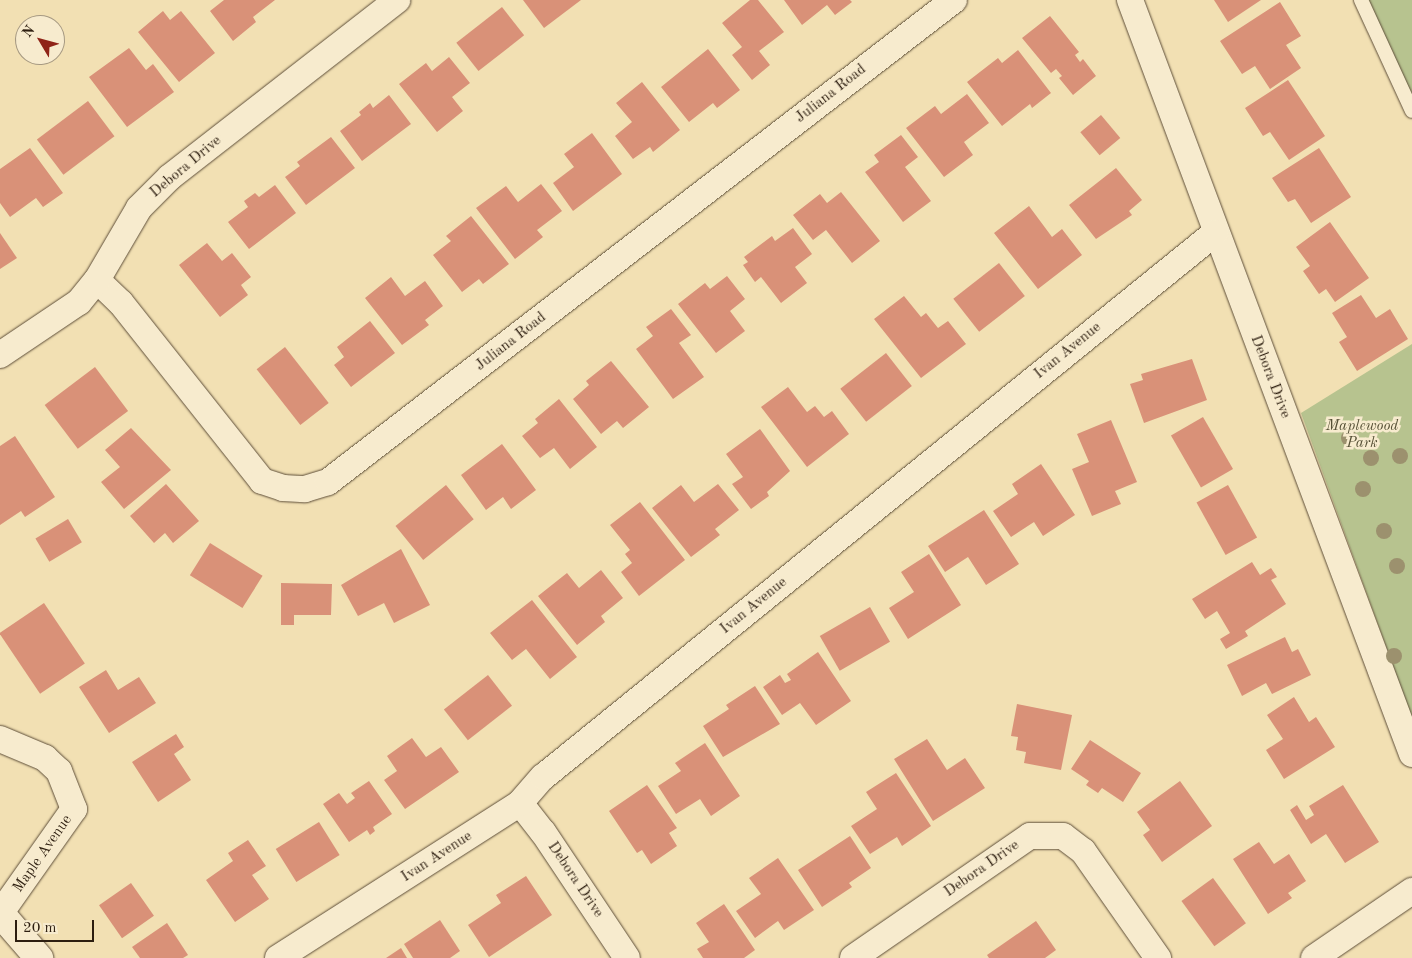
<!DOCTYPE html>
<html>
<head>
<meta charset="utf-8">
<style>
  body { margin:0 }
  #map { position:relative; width:1412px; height:958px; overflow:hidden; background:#f2e0b3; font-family:"Old Standard TT",serif }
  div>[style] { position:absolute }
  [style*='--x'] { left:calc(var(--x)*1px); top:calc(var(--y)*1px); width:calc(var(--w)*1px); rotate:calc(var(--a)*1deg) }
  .green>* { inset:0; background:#b7c38f }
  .building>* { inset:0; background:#d99178; transform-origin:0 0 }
  .roads { filter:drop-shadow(0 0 1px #5e4e39) drop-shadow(0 0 1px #5e4e39) }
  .service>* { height:14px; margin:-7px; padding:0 7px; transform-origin:7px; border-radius:7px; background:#f7ebce }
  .minor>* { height:26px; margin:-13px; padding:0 13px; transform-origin:13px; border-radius:13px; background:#f7ebce }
  .tertiary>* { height:28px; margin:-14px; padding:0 14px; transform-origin:14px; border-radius:14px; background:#f7ebce }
  .trees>* { width:16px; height:16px; margin:-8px; border-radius:50%; background:#9c916e }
  span { translate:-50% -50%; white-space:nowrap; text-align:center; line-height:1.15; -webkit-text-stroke:5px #f7ebce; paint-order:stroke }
  .street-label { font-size:15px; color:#2d1e10 }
  .park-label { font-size:15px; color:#565036; font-style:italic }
  .north { position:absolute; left:15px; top:15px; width:50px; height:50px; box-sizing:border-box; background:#f7ebce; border:1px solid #a69982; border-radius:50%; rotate:307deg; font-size:14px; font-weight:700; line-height:20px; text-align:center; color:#2d1e10 }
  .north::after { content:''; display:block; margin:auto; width:18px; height:22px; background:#8f2418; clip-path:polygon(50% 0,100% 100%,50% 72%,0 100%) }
  .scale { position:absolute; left:15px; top:920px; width:79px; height:22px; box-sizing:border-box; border:2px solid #2d1e10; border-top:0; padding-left:6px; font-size:15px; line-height:18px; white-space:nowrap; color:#2d1e10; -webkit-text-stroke:4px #f7ebce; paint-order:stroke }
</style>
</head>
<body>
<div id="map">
  <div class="green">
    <div style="clip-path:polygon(1361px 0,1412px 0,1412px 113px)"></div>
    <div style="clip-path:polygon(1412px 344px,1412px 718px,1301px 413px)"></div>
  </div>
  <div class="building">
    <div style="clip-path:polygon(224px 0,275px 0,253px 17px,256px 22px,233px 41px,210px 11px)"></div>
    <div style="clip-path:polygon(523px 0,581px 0,544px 28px)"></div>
    <div style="clip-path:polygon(750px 0,758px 0,784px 32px,759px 51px,770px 65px,752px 80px,732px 55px,742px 47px,722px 23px)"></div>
    <div style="clip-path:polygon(784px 0,850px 0,852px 2px,835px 15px,827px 5px,802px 25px)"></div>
    <div style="clip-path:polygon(1214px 0,1261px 0,1228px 22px)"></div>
    <div style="clip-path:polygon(1280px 2px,1301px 36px,1286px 45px,1301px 68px,1270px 89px,1255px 66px,1242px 74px,1220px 41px)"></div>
    <div style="left:502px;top:7px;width:36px;height:58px;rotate:52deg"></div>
    <div style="clip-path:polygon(163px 11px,170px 20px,181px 11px,215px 53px,179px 82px,138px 32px)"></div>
    <div style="clip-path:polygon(1050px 16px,1079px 52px,1075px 55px,1080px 62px,1083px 59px,1096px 76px,1073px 95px,1059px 78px,1062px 76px,1056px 69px,1051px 73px,1022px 38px)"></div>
    <div style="clip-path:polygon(129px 48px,146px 70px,153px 64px,174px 92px,127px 127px,89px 77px)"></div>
    <div style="clip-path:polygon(708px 49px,740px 90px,717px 108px,713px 103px,689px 122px,661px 87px)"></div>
    <div style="clip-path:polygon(1018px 50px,1051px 93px,1032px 108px,1030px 104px,1002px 126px,967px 82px,998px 58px,1002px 63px)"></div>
    <div style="clip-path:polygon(449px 57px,470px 83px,452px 97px,463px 111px,437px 132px,399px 84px,426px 63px,432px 71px)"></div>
    <div style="clip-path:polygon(1288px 80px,1325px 136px,1289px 160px,1270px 132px,1263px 136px,1245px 108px)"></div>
    <div style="clip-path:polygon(642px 82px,680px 130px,653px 152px,650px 147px,633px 159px,615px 136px,632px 122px,616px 103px)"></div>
    <div style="clip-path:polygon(967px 94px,989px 123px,964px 142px,973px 155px,944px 177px,906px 128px,935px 106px,941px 114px)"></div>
    <div style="clip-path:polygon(389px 95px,411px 124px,362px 161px,340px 131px,361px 115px,359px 112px,370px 103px,373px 108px)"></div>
    <div style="left:88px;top:101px;width:44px;height:64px;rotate:53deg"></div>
    <div style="left:1101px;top:115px;width:30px;height:27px;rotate:50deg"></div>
    <div style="clip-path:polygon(592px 133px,622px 174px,573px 211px,553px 183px,574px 167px,564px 154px)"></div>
    <div style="clip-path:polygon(901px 135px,918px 157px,905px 167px,931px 201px,903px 222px,865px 172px,879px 162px,874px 155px)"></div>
    <div style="clip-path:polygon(331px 137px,355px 168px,306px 205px,285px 177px,300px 166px,297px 162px)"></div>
    <div style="clip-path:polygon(30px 148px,63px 193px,43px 207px,36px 198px,10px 217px,0 203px,0 169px)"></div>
    <div style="clip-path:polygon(1319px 148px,1351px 197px,1311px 223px,1295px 199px,1288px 202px,1272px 178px)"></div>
    <div style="clip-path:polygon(1116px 168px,1142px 200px,1129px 211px,1132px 215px,1096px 239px,1069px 205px)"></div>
    <div style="clip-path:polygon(541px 184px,562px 211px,537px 230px,543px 237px,515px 259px,476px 208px,506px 186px,518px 202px)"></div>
    <div style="clip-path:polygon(275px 185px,296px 213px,249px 249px,228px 222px,248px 207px,244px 201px,255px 193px,259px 197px)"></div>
    <div style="clip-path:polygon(841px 192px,880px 241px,852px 263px,826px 230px,813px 240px,793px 215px,820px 194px,827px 203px)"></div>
    <div style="clip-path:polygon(1029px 206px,1052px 237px,1062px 229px,1082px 255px,1038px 289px,994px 233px)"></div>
    <div style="clip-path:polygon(471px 216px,509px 264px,483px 284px,479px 279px,462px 292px,433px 255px,451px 241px,446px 236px)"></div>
    <div style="clip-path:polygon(1330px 222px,1369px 278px,1335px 302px,1326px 289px,1319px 294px,1303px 271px,1310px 266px,1296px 247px)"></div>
    <div style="clip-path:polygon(793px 228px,812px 254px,795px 267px,807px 283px,781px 303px,761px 277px,755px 282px,743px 265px,748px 262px,744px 257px,772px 236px,775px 241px)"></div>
    <div style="clip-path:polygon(0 233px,17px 258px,0 269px)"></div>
    <div style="clip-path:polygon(207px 243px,222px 261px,232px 253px,251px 277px,241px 285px,248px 295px,220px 317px,179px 265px)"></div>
    <div style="left:999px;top:263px;width:42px;height:58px;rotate:52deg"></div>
    <div style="clip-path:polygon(727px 276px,745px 299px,730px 311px,745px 331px,716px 353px,678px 304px,705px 283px,710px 289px)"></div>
    <div style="clip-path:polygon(391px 277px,405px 296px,425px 281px,443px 306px,425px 320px,429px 325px,402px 345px,365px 298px)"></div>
    <div style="clip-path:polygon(1361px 295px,1376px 318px,1390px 309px,1408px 339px,1357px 371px,1339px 342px,1347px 337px,1332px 313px)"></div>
    <div style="clip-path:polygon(904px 296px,921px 317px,926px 313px,938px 328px,948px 321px,966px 344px,921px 378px,874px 319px)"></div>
    <div style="clip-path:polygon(671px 309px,691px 335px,679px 343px,704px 377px,673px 399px,636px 349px,653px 336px,646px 327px)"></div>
    <div style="clip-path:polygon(370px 321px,395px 353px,351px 387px,334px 365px,344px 357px,337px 347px)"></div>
    <div style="left:285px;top:347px;width:71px;height:36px;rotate:52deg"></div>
    <div style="left:886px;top:353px;width:42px;height:58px;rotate:52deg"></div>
    <div style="clip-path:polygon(1192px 359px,1207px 400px,1144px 423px,1130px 384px,1143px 380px,1141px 374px)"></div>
    <div style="clip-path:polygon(611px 361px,649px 407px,623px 428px,617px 421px,601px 434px,573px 399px,589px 385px,586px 381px)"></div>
    <div style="left:95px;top:367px;width:55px;height:63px;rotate:53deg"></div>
    <div style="clip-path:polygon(788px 387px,807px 412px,815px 406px,824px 417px,832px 411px,849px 434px,807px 467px,761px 407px)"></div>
    <div style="clip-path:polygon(559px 399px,597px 447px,570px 469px,554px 448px,540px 458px,522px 436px,538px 423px,535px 419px)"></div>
    <div style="left:1203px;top:417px;width:60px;height:37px;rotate:60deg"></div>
    <div style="clip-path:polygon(1111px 420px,1137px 482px,1115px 491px,1121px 504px,1092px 516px,1072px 469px,1089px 462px,1077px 434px)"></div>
    <div style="clip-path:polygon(131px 428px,171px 470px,124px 509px,101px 482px,120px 467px,105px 450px)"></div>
    <div style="clip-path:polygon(760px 429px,790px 471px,767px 492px,769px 496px,751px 509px,732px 484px,743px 477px,726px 454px)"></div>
    <div style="clip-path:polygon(15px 436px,55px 497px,25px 517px,21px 511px,0 525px,0 446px)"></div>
    <div style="clip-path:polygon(502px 444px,536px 490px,511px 509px,503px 497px,486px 510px,461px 475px)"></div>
    <div style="clip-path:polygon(1041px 464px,1075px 515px,1043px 536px,1034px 522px,1011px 537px,993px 511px,1018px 494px,1012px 484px)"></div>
    <div style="clip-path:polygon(166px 484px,199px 521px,173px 543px,165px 533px,154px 543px,130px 516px)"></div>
    <div style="clip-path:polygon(718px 484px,739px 510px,715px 529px,720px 535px,691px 557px,652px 508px,681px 485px,694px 502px)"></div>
    <div style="left:446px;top:485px;width:44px;height:65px;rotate:51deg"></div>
    <div style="left:1228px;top:485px;width:60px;height:36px;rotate:61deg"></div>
    <div style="clip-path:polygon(640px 502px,685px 560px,639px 596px,621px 572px,632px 563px,625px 554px,630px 550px,610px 525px)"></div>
    <div style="clip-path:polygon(984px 510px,1019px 564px,986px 585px,968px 557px,945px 572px,928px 546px)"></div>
    <div style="left:68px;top:519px;width:27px;height:38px;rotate:59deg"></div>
    <div style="left:210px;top:543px;width:62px;height:38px;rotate:32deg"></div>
    <div style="clip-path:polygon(401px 549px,430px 605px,394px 623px,384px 603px,358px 616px,341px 585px)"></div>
    <div style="clip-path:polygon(929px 554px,961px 605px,908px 639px,889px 608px,914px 592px,901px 572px)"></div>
    <div style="clip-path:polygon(1252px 562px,1260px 575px,1271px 568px,1277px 577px,1271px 580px,1286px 604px,1245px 631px,1248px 636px,1226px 649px,1220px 639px,1230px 633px,1217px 611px,1205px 619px,1192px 599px)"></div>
    <div style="clip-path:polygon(601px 570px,623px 598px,601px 616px,605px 622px,577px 645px,538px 596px,567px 573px,579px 588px)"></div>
    <div style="clip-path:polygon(281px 583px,332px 584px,331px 615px,294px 615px,294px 625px,281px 625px)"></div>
    <div style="clip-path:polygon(532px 600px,577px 657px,550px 679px,526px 649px,512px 660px,490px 633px)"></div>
    <div style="left:44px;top:603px;width:73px;height:54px;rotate:56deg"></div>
    <div style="left:870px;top:607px;width:40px;height:58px;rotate:60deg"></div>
    <div style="clip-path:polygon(1285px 637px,1292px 652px,1298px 649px,1311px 675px,1272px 694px,1266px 683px,1242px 696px,1227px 665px)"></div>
    <div style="clip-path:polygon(818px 652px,851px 701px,816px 725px,800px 703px,782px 715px,763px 687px,780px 675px,785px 683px,791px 680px,787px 674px)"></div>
    <div style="clip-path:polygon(106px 670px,118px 690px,139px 677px,156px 703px,109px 733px,79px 687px)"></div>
    <div style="left:488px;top:675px;width:39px;height:56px;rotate:52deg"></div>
    <div style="clip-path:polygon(755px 686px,780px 724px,723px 757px,703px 726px,729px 709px,726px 705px)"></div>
    <div style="clip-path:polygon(1294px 697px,1309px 722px,1316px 717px,1335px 747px,1284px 779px,1266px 750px,1283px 739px,1267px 715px)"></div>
    <div style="clip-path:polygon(1017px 704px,1072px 715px,1061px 770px,1024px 763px,1026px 752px,1016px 750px,1018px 737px,1011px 736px)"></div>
    <div style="clip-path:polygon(176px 734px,184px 747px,174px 754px,191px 780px,158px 802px,132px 762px)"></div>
    <div style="clip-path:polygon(412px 738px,426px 757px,441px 747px,459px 772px,405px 809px,384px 780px,397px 771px,387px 756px)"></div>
    <div style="clip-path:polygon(927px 739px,947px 770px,965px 758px,985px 788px,933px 821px,894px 759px)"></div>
    <div style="clip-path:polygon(1090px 740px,1141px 773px,1123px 802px,1102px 788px,1098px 793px,1086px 785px,1089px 781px,1071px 769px)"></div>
    <div style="clip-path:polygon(705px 743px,740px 796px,711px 816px,700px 799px,676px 814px,658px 786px,681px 771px,675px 763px)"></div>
    <div style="clip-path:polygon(896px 773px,931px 826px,902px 846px,897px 837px,870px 854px,851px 826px,877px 809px,866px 792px)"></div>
    <div style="clip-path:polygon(369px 781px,392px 814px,373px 827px,375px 831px,370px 835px,367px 830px,349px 842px,323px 804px,339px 793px,347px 804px,355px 798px,351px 793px)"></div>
    <div style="clip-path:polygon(1180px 781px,1212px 826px,1162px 862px,1143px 835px,1150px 830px,1137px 812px)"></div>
    <div style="clip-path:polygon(647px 785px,677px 828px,669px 833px,677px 846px,651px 864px,642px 850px,637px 853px,609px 811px)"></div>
    <div style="clip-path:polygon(1343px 785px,1379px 842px,1345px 863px,1326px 834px,1311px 844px,1290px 810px,1297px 805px,1306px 820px,1314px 815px,1309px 806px)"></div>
    <div style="left:319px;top:822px;width:39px;height:51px;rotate:58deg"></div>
    <div style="clip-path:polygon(850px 836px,871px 868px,849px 883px,852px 887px,822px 907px,798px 870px)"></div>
    <div style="clip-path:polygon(248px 840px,266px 866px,252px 875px,269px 899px,235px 922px,206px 880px,233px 861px,228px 853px)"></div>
    <div style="clip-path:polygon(1259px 842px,1274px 864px,1289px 854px,1306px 881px,1288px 893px,1292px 898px,1268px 914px,1233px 859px)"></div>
    <div style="clip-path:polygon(778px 858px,814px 910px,784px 930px,778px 921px,755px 938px,736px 911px,761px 894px,749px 878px)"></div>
    <div style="clip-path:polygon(526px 876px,552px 915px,489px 957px,468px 925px,501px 903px,496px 895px)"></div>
    <div style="left:1213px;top:878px;width:56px;height:39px;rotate:54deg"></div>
    <div style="left:131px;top:883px;width:40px;height:39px;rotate:55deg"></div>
    <div style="clip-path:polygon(724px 904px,755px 950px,744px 958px,703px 958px,697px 949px,709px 942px,696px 923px)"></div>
    <div style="clip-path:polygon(440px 920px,460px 951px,450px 958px,413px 958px,404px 944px)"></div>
    <div style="clip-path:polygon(1036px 921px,1056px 950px,1045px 958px,989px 958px,987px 955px)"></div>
    <div style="clip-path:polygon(167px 923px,188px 955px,183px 958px,140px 958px,132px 947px)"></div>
    <div style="clip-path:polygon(401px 948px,407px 958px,386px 958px)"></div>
  </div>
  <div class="roads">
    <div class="service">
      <div style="--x:1361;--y:0;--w:122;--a:65.3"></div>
    </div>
    <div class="minor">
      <div style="--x:1130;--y:0;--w:805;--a:69.49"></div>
      <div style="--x:97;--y:280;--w:33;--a:44"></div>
      <div style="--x:121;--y:303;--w:227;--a:51.6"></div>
      <div style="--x:262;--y:481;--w:22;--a:18"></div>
      <div style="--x:283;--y:488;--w:22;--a:3"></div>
      <div style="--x:305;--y:489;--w:24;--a:-17"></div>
      <div style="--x:328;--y:482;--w:790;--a:-37.6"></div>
      <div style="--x:0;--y:355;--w:95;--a:-33.9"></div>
      <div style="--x:79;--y:302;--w:28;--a:-51"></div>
      <div style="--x:97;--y:280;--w:83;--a:-59.7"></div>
      <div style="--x:139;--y:208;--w:44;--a:-45"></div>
      <div style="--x:170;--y:177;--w:288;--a:-37.9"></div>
      <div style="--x:0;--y:739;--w:49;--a:22.9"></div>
      <div style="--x:45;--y:758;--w:19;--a:43"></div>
      <div style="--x:59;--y:771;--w:41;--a:68.5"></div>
      <div style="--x:74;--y:809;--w:128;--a:125.2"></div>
      <div style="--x:520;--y:803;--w:37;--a:52"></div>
      <div style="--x:543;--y:832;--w:151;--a:56.3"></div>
      <div style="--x:278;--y:958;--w:287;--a:-32.6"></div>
      <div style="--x:520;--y:803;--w:35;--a:-49"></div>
      <div style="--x:543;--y:777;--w:865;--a:-38.99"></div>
      <div style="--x:853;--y:958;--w:215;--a:-34.6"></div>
      <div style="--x:1030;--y:836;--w:33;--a:0"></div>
      <div style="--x:1063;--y:836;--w:25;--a:37"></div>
      <div style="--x:1083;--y:851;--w:131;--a:55"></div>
      <div style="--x:1314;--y:958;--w:119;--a:-34.4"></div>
    </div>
    <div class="tertiary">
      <div style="--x:0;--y:913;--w:60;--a:49.1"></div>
    </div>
  </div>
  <div class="trees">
    <div style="left:1349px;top:438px"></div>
    <div style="left:1400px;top:456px"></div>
    <div style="left:1371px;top:458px"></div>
    <div style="left:1363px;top:489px"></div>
    <div style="left:1384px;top:531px"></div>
    <div style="left:1397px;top:566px"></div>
    <div style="left:1394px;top:656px"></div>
  </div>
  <div class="street-label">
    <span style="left:831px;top:94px;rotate:-38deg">Juliana Road</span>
    <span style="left:186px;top:167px;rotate:-40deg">Debora Drive</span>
    <span style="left:511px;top:342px;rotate:-38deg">Juliana Road</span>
    <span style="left:1068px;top:351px;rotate:-39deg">Ivan Avenue</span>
    <span style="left:1270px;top:377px;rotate:69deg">Debora Drive</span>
    <span style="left:754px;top:606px;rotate:-39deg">Ivan Avenue</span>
    <span style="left:43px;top:854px;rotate:-55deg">Maple Avenue</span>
    <span style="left:437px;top:857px;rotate:-33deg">Ivan Avenue</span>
    <span style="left:982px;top:869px;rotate:-35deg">Debora Drive</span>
    <span style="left:575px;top:880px;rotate:56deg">Debora Drive</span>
  </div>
  <div class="park-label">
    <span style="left:1362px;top:435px">Maplewood<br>Park</span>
  </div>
  <div class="north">N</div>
  <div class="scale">20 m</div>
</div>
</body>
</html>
